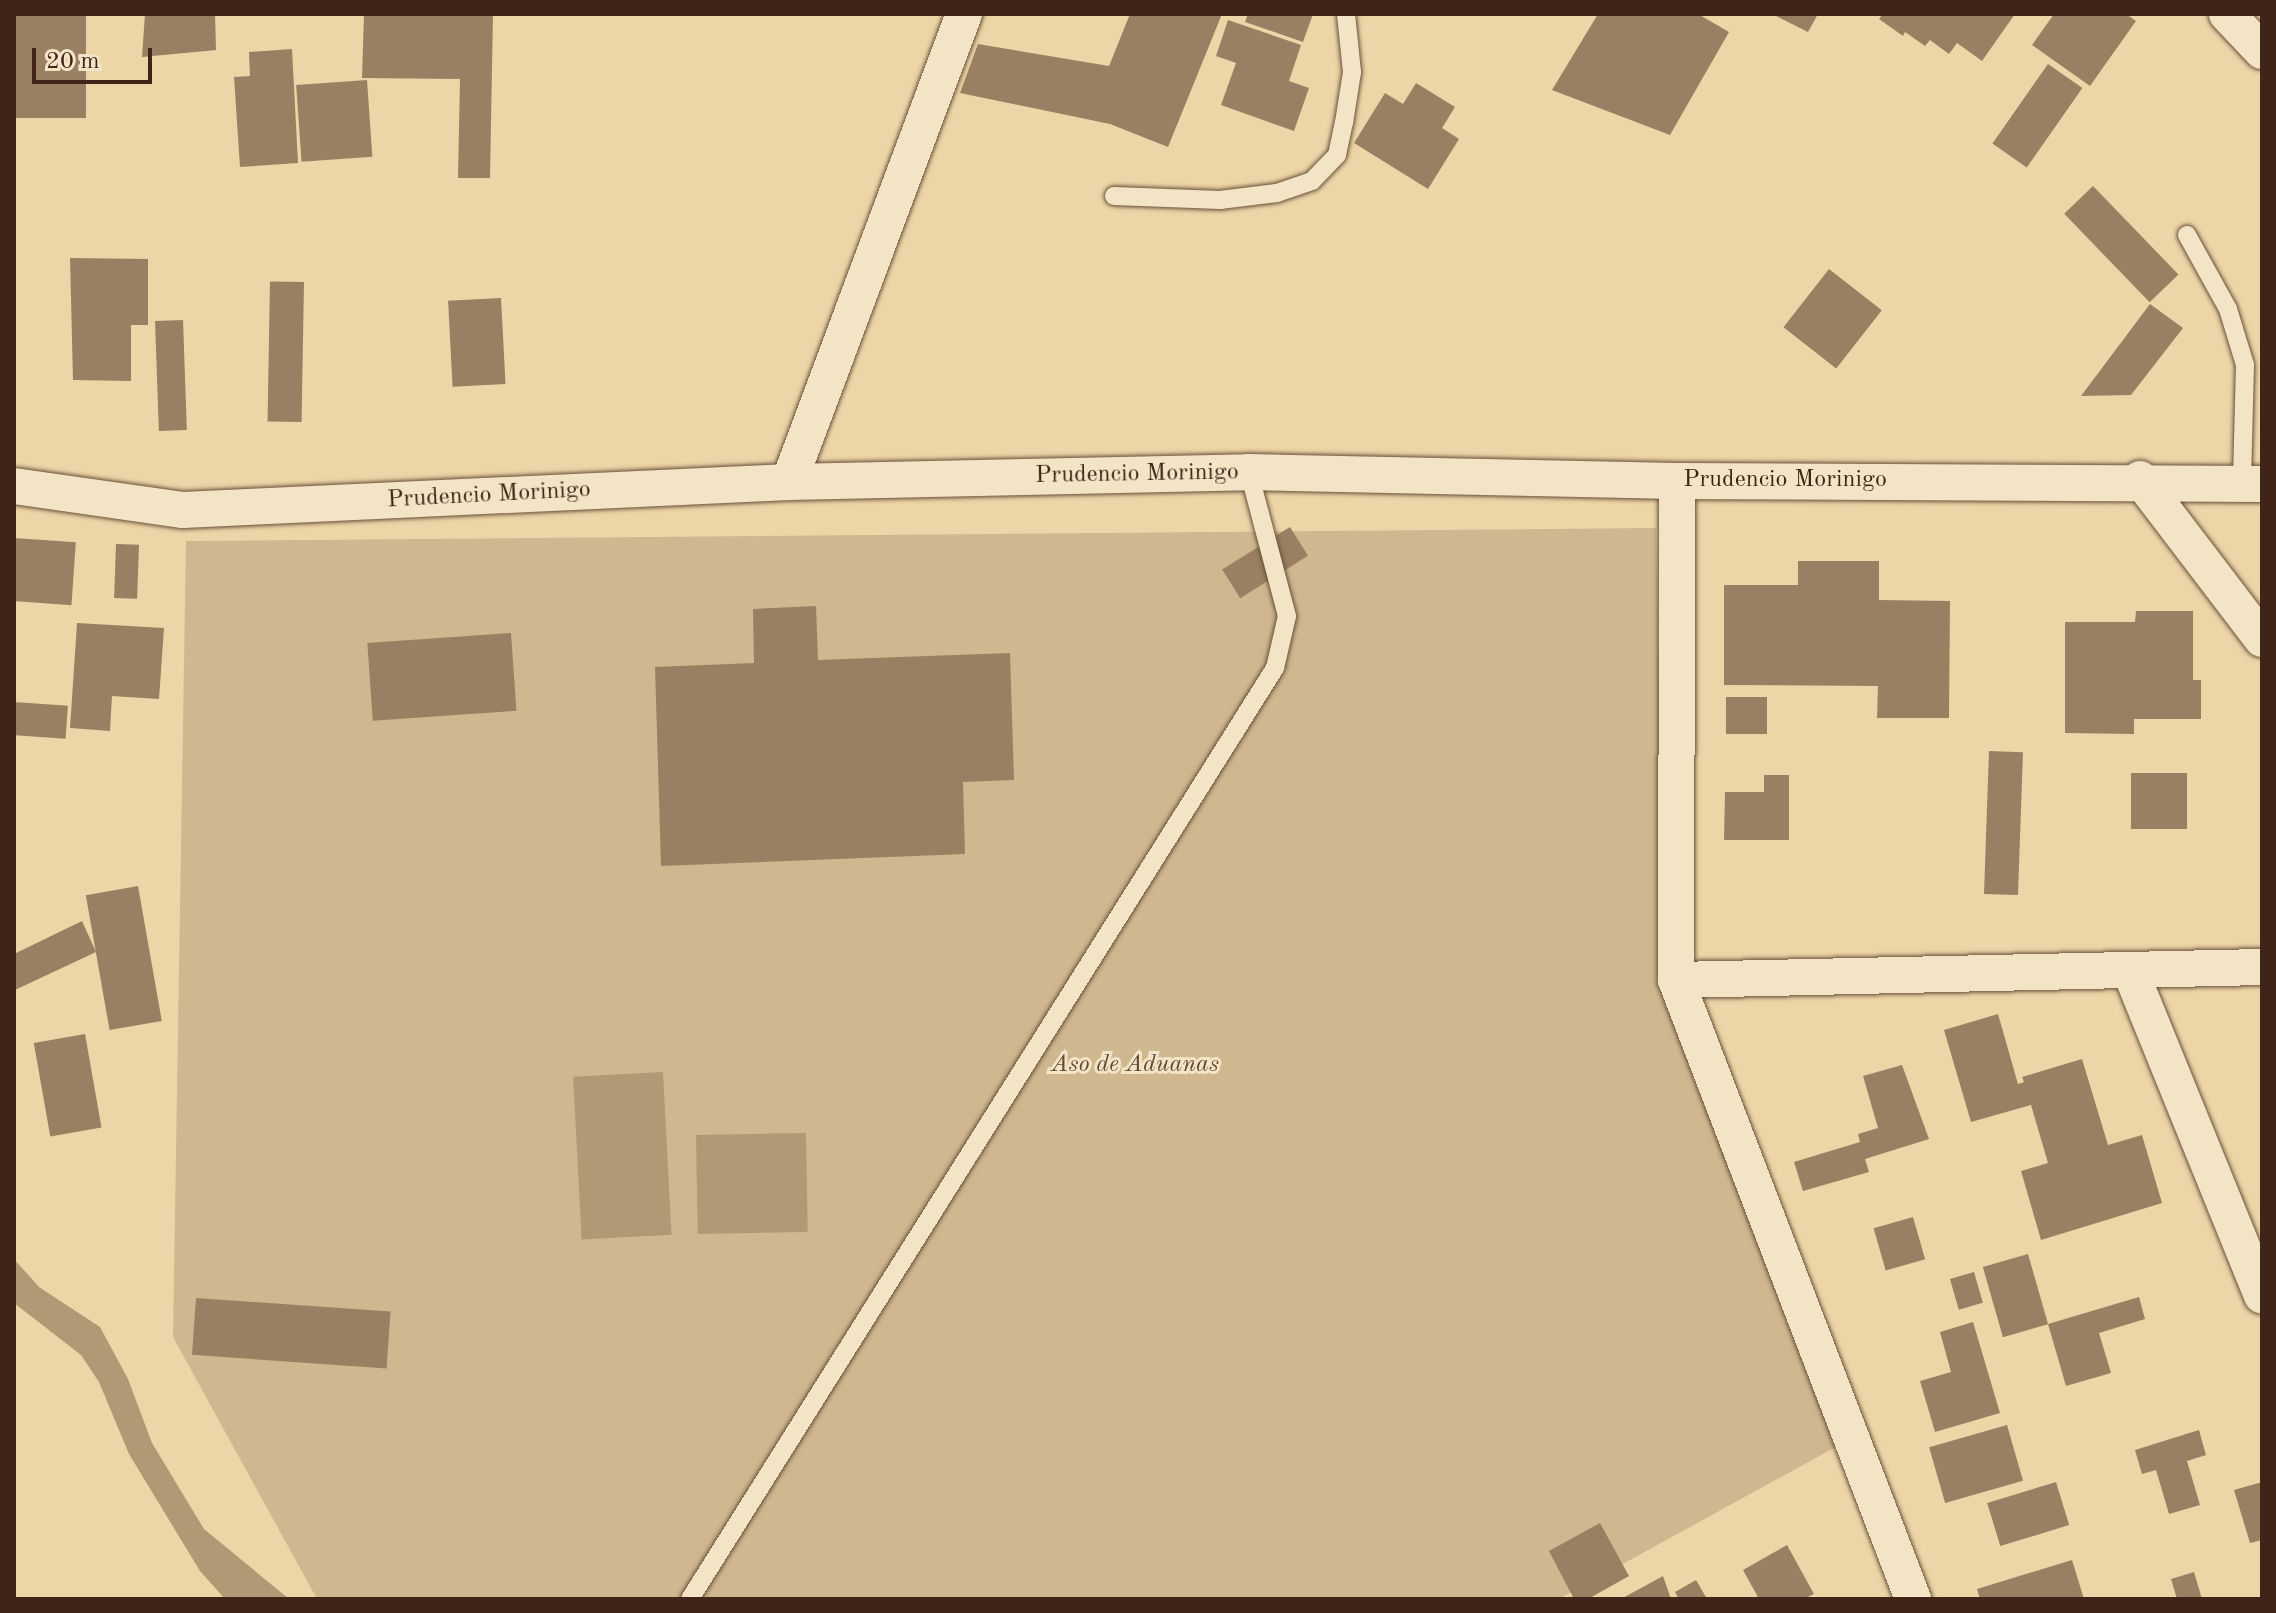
<!DOCTYPE html>
<html>
<head>
<meta charset="utf-8">
<style>
  body { margin:0 }
  #map { position:relative; width:2276px; height:1613px; overflow:hidden; background:#ecd5a7; font-family:"Old Standard TT",serif }
  div>[style] { position:absolute }
  [style*='--x'] { left:calc(var(--x)*1px); top:calc(var(--y)*1px); width:calc(var(--w)*1px); rotate:calc(var(--a)*1deg) }
  .green>* { inset:0; background:#cfb78f }
  .water>* { inset:0; background:#b19976; transform-origin:0 0 }
  .building>* { inset:0; background:#998062; transform-origin:0 0 }
  .roads { filter:drop-shadow(0 0 2px #6a503b) drop-shadow(0 0 2px #6a503b) }
  .service>* { height:18px; margin:-9px; padding:0 9px; transform-origin:9px; border-radius:9px; background:#f3e4c6 }
  .minor>* { height:36px; margin:-18px; padding:0 18px; transform-origin:18px; border-radius:18px; background:#f3e4c6 }
  span { translate:-50% -50%; white-space:nowrap; text-align:center; line-height:1.15; -webkit-text-stroke:6px #f3e4c6; paint-order:stroke }
  .street-label { font-size:24px; color:#3f2417 }
  .park-label { font-size:24px; color:#634935; font-style:italic }
  .frame { position:absolute; inset:0; border:16px solid #3f2417; pointer-events:none }
  .scale { position:absolute; left:32px; top:48px; width:120px; height:36px; box-sizing:border-box; border:4px solid #3f2417; border-top:0; padding-left:10px; font-size:24px; line-height:28px; white-space:nowrap; color:#3f2417; -webkit-text-stroke:6px #f3e4c6; paint-order:stroke }
</style>
</head>
<body>
<div id="map">
  <div class="green">
    <div style="clip-path:polygon(1656px 528px,1665px 1003px,1841px 1444px,1559px 1599px,317px 1599px,173px 1337px,186px 541px)"></div>
  </div>
  <div class="water">
    <div style="left:663px;top:1072px;width:163px;height:90px;rotate:87deg"></div>
    <div style="left:806px;top:1133px;width:99px;height:110px;rotate:89deg"></div>
    <div style="clip-path:polygon(14px 1259px,39px 1287px,100px 1327px,128px 1379px,152px 1443px,204px 1529px,289px 1599px,225px 1599px,200px 1571px,129px 1454px,99px 1382px,81px 1355px,14px 1303px)"></div>
  </div>
  <div class="building">
    <div style="left:14px;top:14px;width:72px;height:104px"></div>
    <div style="clip-path:polygon(145px 14px,215px 14px,216px 50px,142px 57px)"></div>
    <div style="clip-path:polygon(364px 14px,493px 14px,490px 178px,458px 178px,460px 79px,362px 78px)"></div>
    <div style="clip-path:polygon(1130px 14px,1222px 14px,1168px 147px,1110px 124px,960px 93px,978px 44px,1109px 66px)"></div>
    <div style="clip-path:polygon(1248px 14px,1313px 14px,1303px 42px,1245px 22px)"></div>
    <div style="clip-path:polygon(1598px 14px,1698px 14px,1729px 32px,1670px 135px,1552px 90px)"></div>
    <div style="clip-path:polygon(1772px 14px,1818px 14px,1808px 32px)"></div>
    <div style="clip-path:polygon(1883px 14px,2015px 14px,1982px 61px,1957px 43px,1949px 54px,1930px 40px,1925px 46px,1905px 32px,1903px 36px,1879px 19px)"></div>
    <div style="clip-path:polygon(2054px 14px,2126px 14px,2136px 21px,2090px 86px,2032px 45px)"></div>
    <div style="clip-path:polygon(1228px 20px,1301px 45px,1289px 81px,1309px 88px,1294px 131px,1221px 105px,1236px 63px,1216px 56px)"></div>
    <div style="clip-path:polygon(292px 49px,298px 163px,240px 167px,234px 77px,250px 76px,249px 52px)"></div>
    <div style="left:2048px;top:64px;width:42px;height:97px;rotate:35deg"></div>
    <div style="left:367px;top:80px;width:77px;height:71px;rotate:86deg"></div>
    <div style="clip-path:polygon(1416px 83px,1455px 107px,1442px 128px,1459px 139px,1428px 189px,1354px 143px,1385px 93px,1403px 104px)"></div>
    <div style="left:2093px;top:186px;width:123px;height:40px;rotate:46deg"></div>
    <div style="clip-path:polygon(70px 258px,148px 259px,148px 325px,131px 325px,131px 381px,73px 380px)"></div>
    <div style="left:1829px;top:269px;width:67px;height:74px;rotate:38deg"></div>
    <div style="left:304px;top:282px;width:140px;height:34px;rotate:91deg"></div>
    <div style="left:501px;top:298px;width:86px;height:53px;rotate:87deg"></div>
    <div style="clip-path:polygon(2150px 304px,2183px 328px,2131px 395px,2081px 396px)"></div>
    <div style="left:183px;top:320px;width:110px;height:28px;rotate:88deg"></div>
    <div style="left:1290px;top:527px;width:34px;height:80px;rotate:58deg"></div>
    <div style="left:14px;top:538px;width:62px;height:63px;rotate:4deg"></div>
    <div style="left:116px;top:544px;width:23px;height:54px;rotate:2deg"></div>
    <div style="clip-path:polygon(1798px 561px,1879px 561px,1879px 600px,1950px 601px,1949px 718px,1877px 718px,1878px 686px,1724px 685px,1724px 585px,1798px 585px)"></div>
    <div style="clip-path:polygon(816px 606px,818px 660px,1010px 653px,1014px 780px,963px 782px,965px 854px,661px 866px,655px 667px,754px 663px,753px 609px)"></div>
    <div style="clip-path:polygon(2136px 611px,2193px 611px,2193px 680px,2201px 680px,2201px 719px,2134px 719px,2134px 734px,2065px 733px,2065px 622px,2135px 622px)"></div>
    <div style="clip-path:polygon(77px 623px,164px 628px,159px 699px,112px 696px,110px 731px,70px 728px)"></div>
    <div style="left:511px;top:633px;width:78px;height:144px;rotate:86deg"></div>
    <div style="left:1726px;top:697px;width:41px;height:37px"></div>
    <div style="left:14px;top:702px;width:54px;height:33px;rotate:4deg"></div>
    <div style="left:1989px;top:751px;width:34px;height:143px;rotate:2deg"></div>
    <div style="left:2131px;top:773px;width:56px;height:56px"></div>
    <div style="clip-path:polygon(1764px 775px,1789px 775px,1789px 840px,1724px 840px,1725px 792px,1764px 792px)"></div>
    <div style="left:138px;top:886px;width:137px;height:53px;rotate:80deg"></div>
    <div style="clip-path:polygon(82px 921px,96px 952px,15px 990px,14px 954px)"></div>
    <div style="clip-path:polygon(1998px 1014px,2018px 1084px,2024px 1082px,2022px 1077px,2082px 1059px,2108px 1145px,2142px 1135px,2162px 1203px,2041px 1240px,2021px 1171px,2048px 1163px,2031px 1105px,1971px 1122px,1944px 1030px)"></div>
    <div style="left:85px;top:1034px;width:95px;height:52px;rotate:80deg"></div>
    <div style="clip-path:polygon(1902px 1065px,1929px 1139px,1865px 1159px,1869px 1172px,1803px 1191px,1794px 1162px,1860px 1142px,1858px 1134px,1878px 1128px,1863px 1076px)"></div>
    <div style="left:1913px;top:1217px;width:44px;height:41px;rotate:74deg"></div>
    <div style="left:2028px;top:1254px;width:73px;height:47px;rotate:74deg"></div>
    <div style="left:1974px;top:1272px;width:32px;height:25px;rotate:74deg"></div>
    <div style="clip-path:polygon(2139px 1297px,2145px 1319px,2099px 1333px,2111px 1373px,2066px 1386px,2048px 1324px)"></div>
    <div style="left:196px;top:1298px;width:195px;height:57px;rotate:4deg"></div>
    <div style="clip-path:polygon(1973px 1322px,2000px 1413px,1935px 1432px,1920px 1381px,1951px 1372px,1940px 1332px)"></div>
    <div style="left:2007px;top:1425px;width:58px;height:81px;rotate:74deg"></div>
    <div style="clip-path:polygon(2199px 1430px,2206px 1455px,2187px 1461px,2200px 1505px,2169px 1514px,2156px 1470px,2142px 1474px,2135px 1450px)"></div>
    <div style="left:2056px;top:1482px;width:45px;height:72px;rotate:73deg"></div>
    <div style="clip-path:polygon(2262px 1482px,2262px 1540px,2250px 1543px,2234px 1490px)"></div>
    <div style="clip-path:polygon(1600px 1523px,1629px 1576px,1588px 1599px,1574px 1599px,1549px 1551px)"></div>
    <div style="clip-path:polygon(1787px 1545px,1814px 1594px,1804px 1599px,1759px 1599px,1743px 1570px)"></div>
    <div style="clip-path:polygon(2072px 1560px,2084px 1599px,1980px 1599px,1977px 1589px)"></div>
    <div style="clip-path:polygon(2194px 1572px,2202px 1599px,2177px 1599px,2171px 1579px)"></div>
    <div style="clip-path:polygon(1663px 1576px,1671px 1599px,1621px 1599px)"></div>
    <div style="clip-path:polygon(1696px 1580px,1707px 1599px,1679px 1599px,1675px 1592px)"></div>
  </div>
  <div class="roads">
    <div class="service">
      <div style="--x:1114;--y:196;--w:106;--a:2.2"></div>
      <div style="--x:1220;--y:200;--w:57;--a:-7"></div>
      <div style="--x:1277;--y:193;--w:37;--a:-19"></div>
      <div style="--x:1312;--y:181;--w:36;--a:-46"></div>
      <div style="--x:1337;--y:155;--w:33;--a:-78"></div>
      <div style="--x:1344;--y:123;--w:52;--a:-81.1"></div>
      <div style="--x:1352;--y:72;--w:58;--a:-95.9"></div>
      <div style="--x:2187;--y:235;--w:85;--a:61"></div>
      <div style="--x:2228;--y:309;--w:59;--a:73.1"></div>
      <div style="--x:2245;--y:365;--w:118;--a:91.5"></div>
      <div style="--x:690;--y:1599;--w:1100;--a:-57.86"></div>
      <div style="--x:1275;--y:668;--w:53;--a:-77"></div>
      <div style="--x:1287;--y:616;--w:149;--a:-104.8"></div>
    </div>
    <div class="minor">
      <div style="--x:2227;--y:14;--w:51;--a:46.6"></div>
      <div style="--x:2140;--y:479;--w:201;--a:52.7"></div>
      <div style="--x:1677;--y:481;--w:499;--a:90.1"></div>
      <div style="--x:1676;--y:980;--w:663;--a:69.05"></div>
      <div style="--x:789;--y:482;--w:500;--a:-69.5"></div>
      <div style="--x:14;--y:486;--w:171;--a:8.1"></div>
      <div style="--x:183;--y:510;--w:607;--a:-2.65"></div>
      <div style="--x:789;--y:482;--w:460;--a:-1.2"></div>
      <div style="--x:1249;--y:472;--w:428;--a:1.2"></div>
      <div style="--x:1677;--y:481;--w:585;--a:0.29"></div>
      <div style="--x:2131;--y:973;--w:348;--a:67.9"></div>
      <div style="--x:1676;--y:980;--w:586;--a:-1.27"></div>
    </div>
  </div>
  <div class="street-label">
    <span style="left:1137px;top:475px;rotate:-1deg">Prudencio Morinigo</span>
    <span style="left:1785px;top:481px">Prudencio Morinigo</span>
    <span style="left:489px;top:496px;rotate:-3deg">Prudencio Morinigo</span>
  </div>
  <div class="park-label">
    <span style="left:1135px;top:1066px">Aso de Aduanas</span>
  </div>
  <div class="frame"></div>
  <div class="scale">20 m</div>
</div>
</body>
</html>
